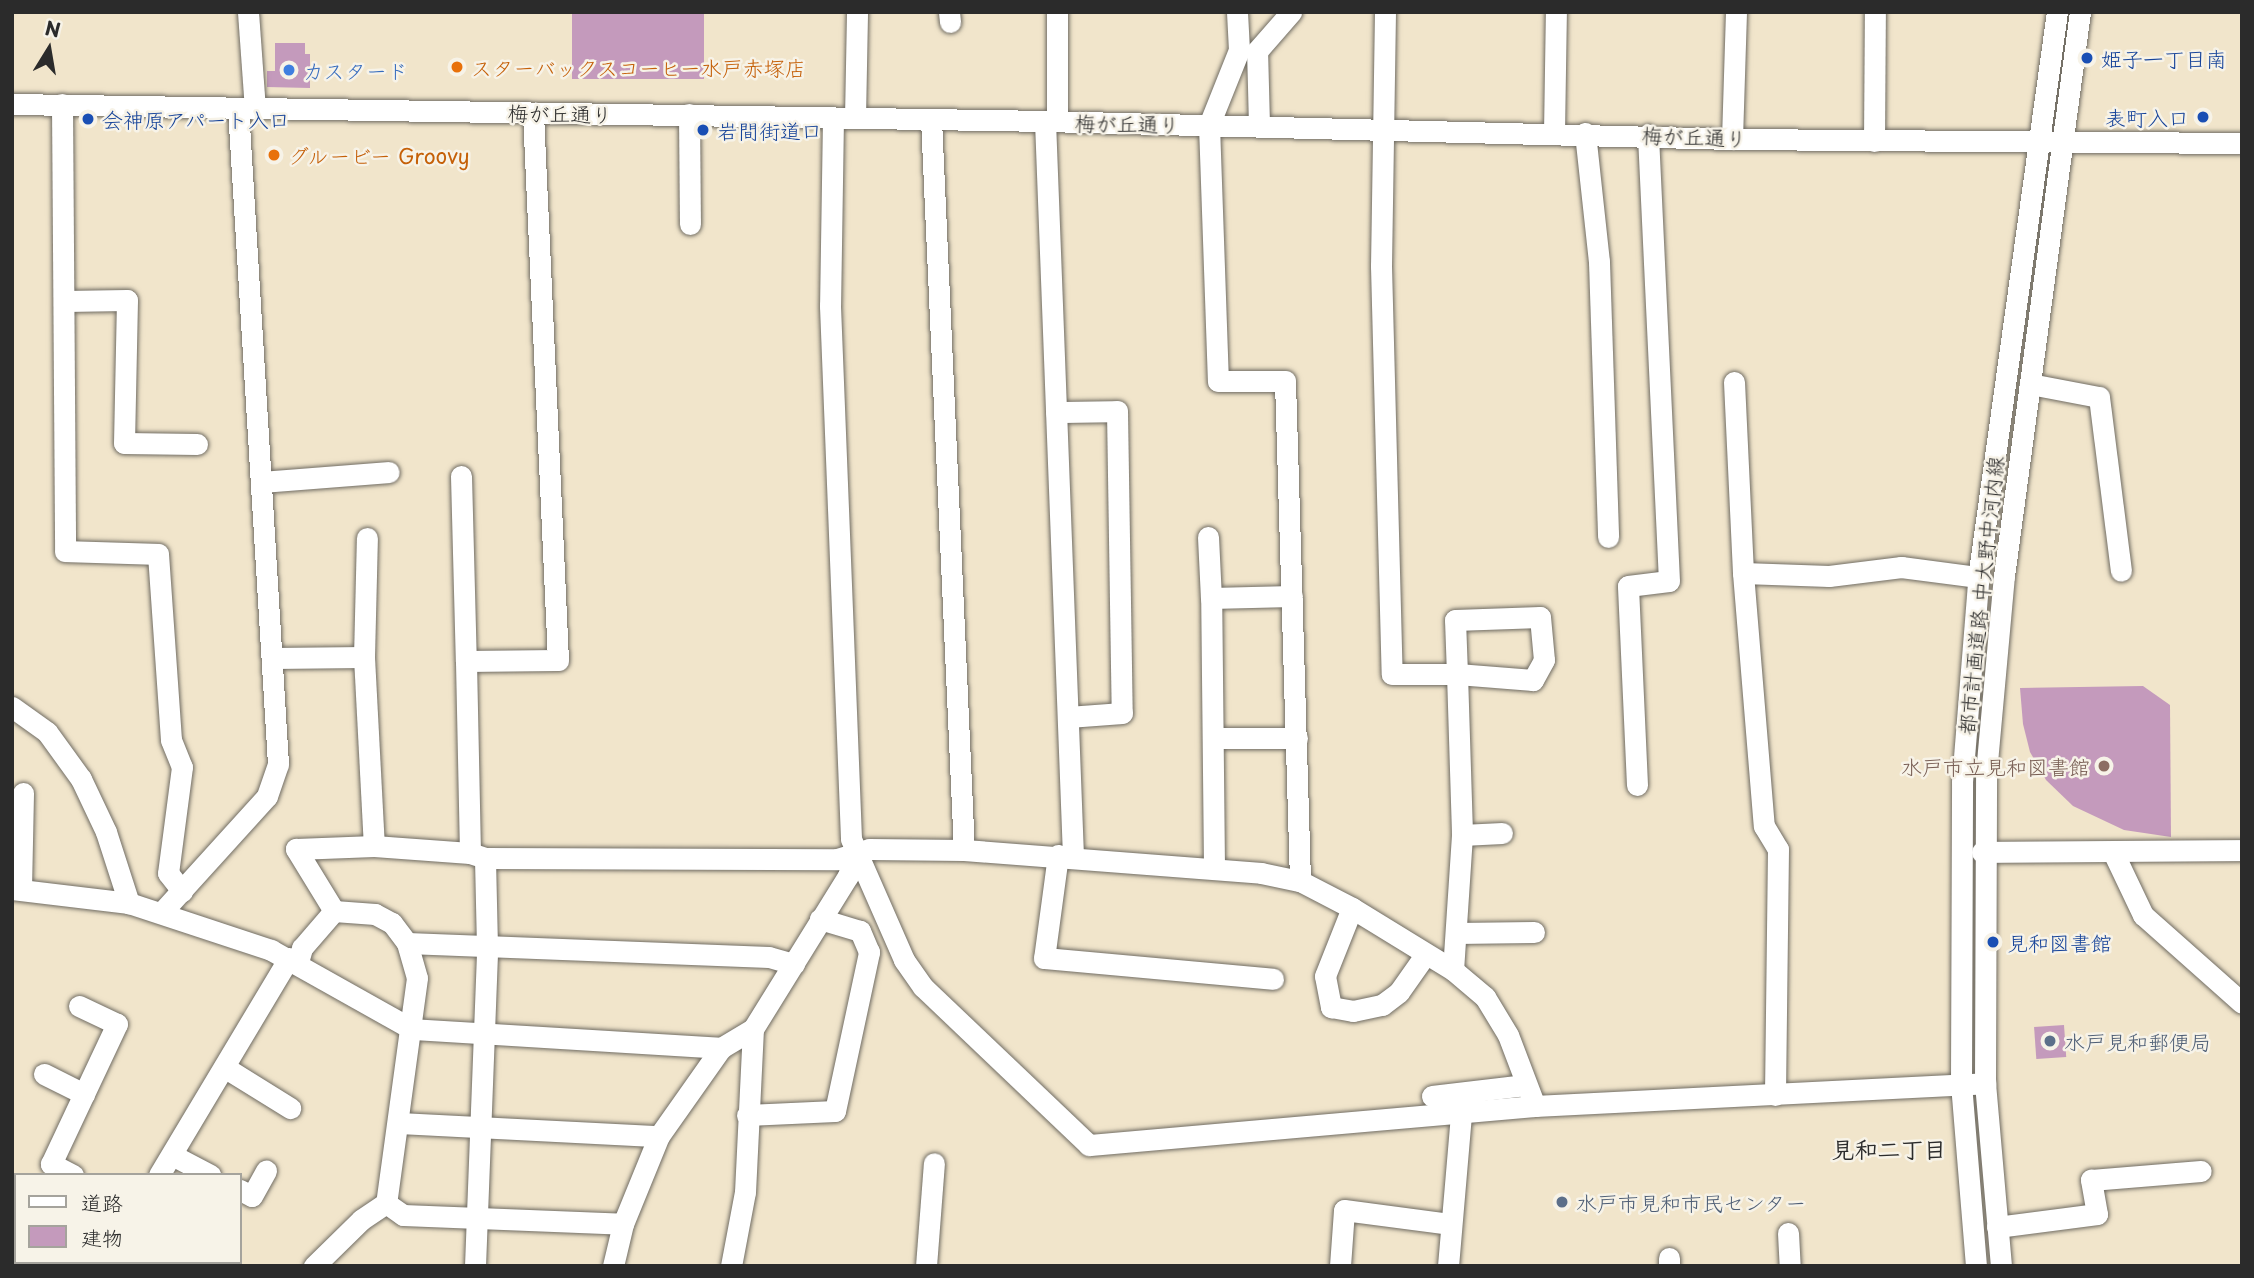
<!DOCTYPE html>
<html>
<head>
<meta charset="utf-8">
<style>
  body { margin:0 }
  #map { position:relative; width:2254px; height:1278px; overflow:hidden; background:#f1e5cb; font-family:"Playpen Sans","Klee One",sans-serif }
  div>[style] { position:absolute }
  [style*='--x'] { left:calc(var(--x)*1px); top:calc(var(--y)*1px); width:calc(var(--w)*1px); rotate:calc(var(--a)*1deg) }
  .building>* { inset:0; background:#c49abc; transform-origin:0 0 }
  .roads { filter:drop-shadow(0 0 2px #706c63) drop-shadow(0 0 2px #706c63) }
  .minor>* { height:21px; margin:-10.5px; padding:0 10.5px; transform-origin:10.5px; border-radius:10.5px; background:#fff }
  .dots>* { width:19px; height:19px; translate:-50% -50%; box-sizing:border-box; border:4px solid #f7f3e8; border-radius:50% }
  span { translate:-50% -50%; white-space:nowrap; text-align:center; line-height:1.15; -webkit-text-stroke:5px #f7f3e8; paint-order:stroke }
  .transit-label { font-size:21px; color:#164399 }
  .left { translate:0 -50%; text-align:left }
  .right { translate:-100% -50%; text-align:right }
  .food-label { font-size:21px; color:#c56008 }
  .shop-label { font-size:21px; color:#366cbe }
  .street-label { font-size:21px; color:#2b2b2b }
  .education-label { font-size:21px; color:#785e54 }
  .service-label { font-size:21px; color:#4e5e75 }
  .neighbourhood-label { font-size:23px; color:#2b2b2b; font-weight:700 }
  .frame { position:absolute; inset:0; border:14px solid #2b2b2b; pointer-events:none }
  .legend { position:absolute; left:14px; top:1173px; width:228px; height:91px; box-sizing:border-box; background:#f7f3e8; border:2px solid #a5a39c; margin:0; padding:9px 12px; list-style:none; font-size:21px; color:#2b2b2b }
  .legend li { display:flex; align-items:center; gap:14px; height:35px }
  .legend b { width:35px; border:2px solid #a5a39c }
  .north { position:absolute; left:14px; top:14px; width:70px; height:70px; -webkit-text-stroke:5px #f7f3e8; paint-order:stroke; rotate:11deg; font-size:19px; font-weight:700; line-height:28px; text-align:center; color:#2b2b2b }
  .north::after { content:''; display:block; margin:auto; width:24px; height:32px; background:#2b2b2b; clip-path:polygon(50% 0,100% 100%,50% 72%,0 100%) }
</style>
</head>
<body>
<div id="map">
  <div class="building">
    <div style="left:572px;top:12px;width:132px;height:67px"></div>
    <div style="clip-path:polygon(275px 43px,305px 43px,305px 54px,310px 54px,310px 88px,267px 87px,267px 71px,275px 71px)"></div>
    <div style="clip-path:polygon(2143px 686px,2170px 705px,2171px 837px,2124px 830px,2073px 806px,2046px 780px,2030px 752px,2023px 724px,2020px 688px)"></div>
    <div style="left:2064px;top:1025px;width:32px;height:30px;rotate:86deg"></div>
  </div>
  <div class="roads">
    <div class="minor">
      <div style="--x:248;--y:12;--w:97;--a:85.9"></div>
      <div style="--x:949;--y:12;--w:10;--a:84"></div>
      <div style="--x:1237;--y:12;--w:38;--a:87"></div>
      <div style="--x:1239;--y:50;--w:81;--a:111.8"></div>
      <div style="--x:1209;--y:125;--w:256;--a:88"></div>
      <div style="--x:1218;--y:381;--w:67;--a:0"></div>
      <div style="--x:1285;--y:381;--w:500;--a:88.28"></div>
      <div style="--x:1385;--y:12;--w:254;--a:90.9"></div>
      <div style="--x:1381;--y:266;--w:408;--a:88.5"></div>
      <div style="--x:1392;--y:674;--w:65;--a:0"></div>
      <div style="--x:1457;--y:674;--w:161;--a:88.2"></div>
      <div style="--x:1462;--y:835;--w:135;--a:93.8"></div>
      <div style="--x:12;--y:104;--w:1033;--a:0.94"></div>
      <div style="--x:1045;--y:121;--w:687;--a:1.5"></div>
      <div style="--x:1732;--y:139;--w:510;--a:0.45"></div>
      <div style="--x:62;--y:104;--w:447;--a:89.6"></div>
      <div style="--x:65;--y:551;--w:93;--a:1.8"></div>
      <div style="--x:158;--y:554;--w:186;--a:86"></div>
      <div style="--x:171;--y:740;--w:29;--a:68"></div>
      <div style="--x:182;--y:767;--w:107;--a:97.5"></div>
      <div style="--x:168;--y:873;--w:23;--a:52"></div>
      <div style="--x:689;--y:114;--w:110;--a:89.5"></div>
      <div style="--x:833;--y:118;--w:188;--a:90.9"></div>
      <div style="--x:830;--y:306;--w:533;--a:87.74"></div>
      <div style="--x:851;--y:839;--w:132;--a:66.3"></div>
      <div style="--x:904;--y:960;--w:33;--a:55"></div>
      <div style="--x:923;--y:987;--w:229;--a:43.6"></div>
      <div style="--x:1089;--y:1145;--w:448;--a:-5"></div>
      <div style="--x:1535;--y:1106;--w:451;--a:-2.9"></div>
      <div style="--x:855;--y:118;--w:106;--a:-88.9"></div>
      <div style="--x:931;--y:119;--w:732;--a:87.42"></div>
      <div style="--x:1045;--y:121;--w:735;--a:87.82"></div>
      <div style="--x:1057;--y:121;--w:109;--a:-90"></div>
      <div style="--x:1259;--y:125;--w:74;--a:-91.5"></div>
      <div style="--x:1257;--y:51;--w:52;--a:-48.9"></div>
      <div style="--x:1554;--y:133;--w:121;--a:-89.1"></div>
      <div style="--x:1585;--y:133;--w:130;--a:83.8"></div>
      <div style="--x:1599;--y:262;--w:275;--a:88.1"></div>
      <div style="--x:1732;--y:139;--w:127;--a:-88.2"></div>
      <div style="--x:1874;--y:141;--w:129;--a:-89.6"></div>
      <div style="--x:65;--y:301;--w:62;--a:-0.9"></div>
      <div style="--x:127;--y:300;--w:143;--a:91.2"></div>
      <div style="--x:124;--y:443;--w:73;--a:0.8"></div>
      <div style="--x:1734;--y:382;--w:191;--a:87.3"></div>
      <div style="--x:1743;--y:573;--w:86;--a:2"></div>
      <div style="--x:1829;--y:576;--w:73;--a:-7.1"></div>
      <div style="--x:1901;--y:567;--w:78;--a:7.4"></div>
      <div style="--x:2030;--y:384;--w:70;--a:10.7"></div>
      <div style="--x:2099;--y:397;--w:175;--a:82.8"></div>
      <div style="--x:1056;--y:412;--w:61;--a:-0.9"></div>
      <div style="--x:1117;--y:411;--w:302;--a:89.1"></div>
      <div style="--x:1122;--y:713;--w:54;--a:175.8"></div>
      <div style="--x:461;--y:476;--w:185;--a:88.5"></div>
      <div style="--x:262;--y:482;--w:127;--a:-4.5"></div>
      <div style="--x:1208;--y:537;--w:61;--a:87.2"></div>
      <div style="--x:1743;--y:573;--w:254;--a:85.3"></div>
      <div style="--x:1764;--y:826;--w:27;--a:59"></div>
      <div style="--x:1778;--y:849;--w:246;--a:90.7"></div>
      <div style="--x:1540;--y:617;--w:43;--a:84.7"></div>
      <div style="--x:1544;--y:660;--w:23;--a:119"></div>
      <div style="--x:1533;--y:680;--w:76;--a:-175.5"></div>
      <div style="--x:1457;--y:674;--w:54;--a:-92.1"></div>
      <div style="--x:1455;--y:620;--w:85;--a:-2"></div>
      <div style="--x:364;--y:657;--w:119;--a:-88.6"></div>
      <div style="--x:273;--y:658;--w:91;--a:-0.6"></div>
      <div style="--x:364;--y:657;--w:189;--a:87"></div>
      <div style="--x:12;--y:707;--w:43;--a:35.5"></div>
      <div style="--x:47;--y:732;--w:58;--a:54.1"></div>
      <div style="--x:81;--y:779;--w:59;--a:64.7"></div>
      <div style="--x:106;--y:832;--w:75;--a:72.1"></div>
      <div style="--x:1216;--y:738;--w:81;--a:0"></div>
      <div style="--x:1637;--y:785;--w:199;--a:-92.6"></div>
      <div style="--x:1628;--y:586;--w:41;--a:-7"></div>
      <div style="--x:1669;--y:581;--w:447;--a:-92.7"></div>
      <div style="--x:1462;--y:835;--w:40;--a:-2.9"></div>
      <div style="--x:1982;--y:852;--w:260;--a:-0.4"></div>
      <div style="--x:2113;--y:852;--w:70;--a:64.5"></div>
      <div style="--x:2143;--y:915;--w:132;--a:41.6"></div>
      <div style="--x:470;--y:853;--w:192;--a:-91.2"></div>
      <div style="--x:466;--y:661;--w:92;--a:-0.6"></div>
      <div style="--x:558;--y:660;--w:548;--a:-92.62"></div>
      <div style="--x:1058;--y:855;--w:104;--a:97.7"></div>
      <div style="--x:1044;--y:958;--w:230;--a:5.2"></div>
      <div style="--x:1214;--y:867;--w:269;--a:-90.6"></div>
      <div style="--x:1211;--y:598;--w:81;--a:-1.4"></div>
      <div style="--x:12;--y:889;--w:118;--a:6.8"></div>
      <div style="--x:129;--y:903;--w:150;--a:18.3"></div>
      <div style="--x:271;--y:950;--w:162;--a:29.3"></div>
      <div style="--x:412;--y:1029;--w:310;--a:3.5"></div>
      <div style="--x:21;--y:889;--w:96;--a:-88.8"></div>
      <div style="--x:1352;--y:908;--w:73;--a:111.7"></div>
      <div style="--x:1325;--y:976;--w:32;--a:79"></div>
      <div style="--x:1331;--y:1007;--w:22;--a:10"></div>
      <div style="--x:1353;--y:1011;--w:30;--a:-12"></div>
      <div style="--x:1382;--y:1005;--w:21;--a:-37"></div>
      <div style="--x:1399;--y:992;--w:45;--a:-54.9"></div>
      <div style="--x:334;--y:911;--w:73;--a:-121.5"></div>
      <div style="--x:296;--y:849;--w:78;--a:-2.2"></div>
      <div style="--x:374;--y:846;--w:96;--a:4.2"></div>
      <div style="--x:470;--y:853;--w:16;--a:18"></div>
      <div style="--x:485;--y:858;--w:352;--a:0.2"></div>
      <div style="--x:837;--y:859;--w:34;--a:-17"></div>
      <div style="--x:869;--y:849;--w:95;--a:0.6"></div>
      <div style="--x:964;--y:850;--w:298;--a:4.4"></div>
      <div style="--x:1261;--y:873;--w:40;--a:12"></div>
      <div style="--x:1300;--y:881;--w:59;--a:27.4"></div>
      <div style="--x:1352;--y:908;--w:119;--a:31.5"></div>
      <div style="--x:1453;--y:970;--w:42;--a:40.2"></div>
      <div style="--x:1485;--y:997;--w:44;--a:58.8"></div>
      <div style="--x:1508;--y:1035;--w:76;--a:69.2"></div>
      <div style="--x:162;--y:912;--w:156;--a:-47.8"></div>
      <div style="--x:267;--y:796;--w:34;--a:-71"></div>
      <div style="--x:278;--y:764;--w:656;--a:-93.49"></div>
      <div style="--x:1456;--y:933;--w:78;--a:-0.7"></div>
      <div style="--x:407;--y:943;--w:362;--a:2.2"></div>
      <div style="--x:769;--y:957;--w:26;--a:16"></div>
      <div style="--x:298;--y:962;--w:15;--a:-74"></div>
      <div style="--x:302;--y:948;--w:49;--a:-49.1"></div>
      <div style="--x:334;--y:911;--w:41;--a:4.2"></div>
      <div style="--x:375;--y:914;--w:19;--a:28"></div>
      <div style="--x:392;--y:923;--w:25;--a:53"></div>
      <div style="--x:407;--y:943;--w:36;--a:74"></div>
      <div style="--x:417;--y:978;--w:227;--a:97.8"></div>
      <div style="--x:386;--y:1203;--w:30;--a:146"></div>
      <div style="--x:361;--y:1220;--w:66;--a:135.6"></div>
      <div style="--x:224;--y:1067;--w:78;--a:31.8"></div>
      <div style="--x:44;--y:1074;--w:45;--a:26.6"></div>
      <div style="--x:1432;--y:1096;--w:94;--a:-6.7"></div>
      <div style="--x:747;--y:1115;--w:88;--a:-2.6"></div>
      <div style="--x:835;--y:1111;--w:163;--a:-77.9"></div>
      <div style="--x:869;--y:952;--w:23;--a:-113"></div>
      <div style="--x:860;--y:931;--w:42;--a:-163.3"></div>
      <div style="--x:399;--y:1123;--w:260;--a:2.9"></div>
      <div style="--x:174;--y:1156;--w:41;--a:27.8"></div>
      <div style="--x:73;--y:1175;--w:25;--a:-153"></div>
      <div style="--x:51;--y:1164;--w:155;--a:-64.8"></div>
      <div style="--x:117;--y:1024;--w:42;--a:-154.7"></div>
      <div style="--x:159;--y:1175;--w:253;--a:-59.1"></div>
      <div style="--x:240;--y:1190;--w:13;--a:27"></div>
      <div style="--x:252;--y:1196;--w:29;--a:-61"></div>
      <div style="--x:386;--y:1203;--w:21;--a:35"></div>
      <div style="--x:403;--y:1215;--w:220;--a:2.3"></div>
      <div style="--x:1997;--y:1227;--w:101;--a:-7.4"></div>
      <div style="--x:2097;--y:1214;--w:35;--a:-100"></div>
      <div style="--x:2091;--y:1180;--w:110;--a:-4.7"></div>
      <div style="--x:1788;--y:1233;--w:33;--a:87"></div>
      <div style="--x:181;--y:1262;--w:6;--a:39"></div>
      <div style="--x:90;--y:1266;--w:5;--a:-53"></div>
      <div style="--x:475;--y:1266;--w:319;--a:-87.8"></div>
      <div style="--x:487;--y:947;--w:89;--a:-91.3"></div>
      <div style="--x:613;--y:1266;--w:43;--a:-76.6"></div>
      <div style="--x:623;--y:1224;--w:95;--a:-67.8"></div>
      <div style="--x:659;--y:1136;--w:108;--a:-54.8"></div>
      <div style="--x:721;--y:1048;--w:37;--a:-31"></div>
      <div style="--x:731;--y:1266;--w:75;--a:-79.3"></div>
      <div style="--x:745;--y:1192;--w:163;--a:-87.2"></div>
      <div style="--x:753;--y:1029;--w:180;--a:-58.2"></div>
      <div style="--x:848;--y:876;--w:24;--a:-73"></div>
      <div style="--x:926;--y:1266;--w:103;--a:-85.6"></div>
      <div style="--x:1340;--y:1266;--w:56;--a:-85.9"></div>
      <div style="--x:1344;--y:1210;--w:108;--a:7.5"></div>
      <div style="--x:1448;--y:1266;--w:152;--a:-85.1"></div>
      <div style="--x:1669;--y:1266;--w:8;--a:-90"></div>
      <div style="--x:1976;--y:1266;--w:184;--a:-94.7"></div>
      <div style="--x:1961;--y:1083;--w:301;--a:-89.8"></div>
      <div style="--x:1962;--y:782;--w:212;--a:-85.4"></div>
      <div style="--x:1979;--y:571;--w:564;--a:-82.06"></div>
      <div style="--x:2001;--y:1266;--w:184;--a:-95"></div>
      <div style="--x:1985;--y:1083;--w:310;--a:-89.8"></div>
      <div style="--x:1986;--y:773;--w:198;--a:-84.8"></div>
      <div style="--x:2004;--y:576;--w:569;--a:-82.33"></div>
    </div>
  </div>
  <div class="dots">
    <div style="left:2087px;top:58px;background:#1a4fb4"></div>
    <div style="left:457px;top:67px;background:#e8710a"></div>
    <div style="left:289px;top:70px;background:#3f7fe0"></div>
    <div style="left:2203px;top:117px;background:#1a4fb4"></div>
    <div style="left:88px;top:119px;background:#1a4fb4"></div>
    <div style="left:703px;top:130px;background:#1a4fb4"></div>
    <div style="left:274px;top:155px;background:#e8710a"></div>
    <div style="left:2104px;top:766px;background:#8d6e63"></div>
    <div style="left:1993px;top:942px;background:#1a4fb4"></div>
    <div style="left:2050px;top:1041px;background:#5c6f8a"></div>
    <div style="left:1562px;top:1202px;background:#5c6f8a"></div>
  </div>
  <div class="transit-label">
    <span class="left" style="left:2101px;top:58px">姫子一丁目南</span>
    <span class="right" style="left:2189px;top:117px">表町入口</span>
    <span class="left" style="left:102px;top:119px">会神原アパート入口</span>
    <span class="left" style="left:717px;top:130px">岩間街道口</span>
    <span class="left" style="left:2007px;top:942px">見和図書館</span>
  </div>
  <div class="food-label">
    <span class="left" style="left:471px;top:67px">スターバックスコーヒー水戸赤塚店</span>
    <span class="left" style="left:288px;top:155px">グルービー Groovy</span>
  </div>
  <div class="shop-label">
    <span class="left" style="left:303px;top:70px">カスタード</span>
  </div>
  <div class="street-label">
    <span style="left:560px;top:113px;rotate:1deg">梅が丘通り</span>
    <span style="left:1127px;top:123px;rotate:1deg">梅が丘通り</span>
    <span style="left:1694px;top:136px;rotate:2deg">梅が丘通り</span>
    <span style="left:1980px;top:595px;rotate:-84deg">都市計画道路 中大野中河内線</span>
  </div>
  <div class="education-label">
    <span class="right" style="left:2090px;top:766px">水戸市立見和図書館</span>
  </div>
  <div class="service-label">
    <span class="left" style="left:2064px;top:1041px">水戸見和郵便局</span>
    <span class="left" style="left:1576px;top:1202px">水戸市見和市民センター</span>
  </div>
  <div class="neighbourhood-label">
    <span style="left:1889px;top:1149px">見和二丁目</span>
  </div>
  <div class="frame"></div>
  <ul class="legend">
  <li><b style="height:9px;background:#fff"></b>道路</li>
  <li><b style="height:19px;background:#c49abc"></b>建物</li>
  </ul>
  <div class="north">N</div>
</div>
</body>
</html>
